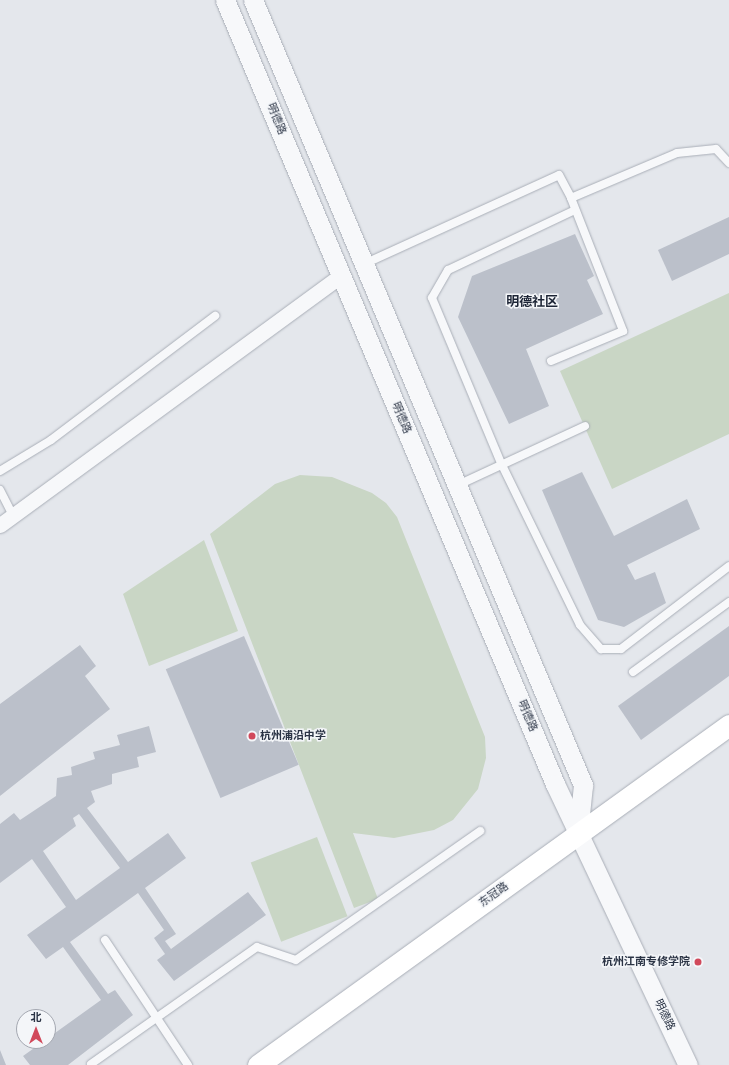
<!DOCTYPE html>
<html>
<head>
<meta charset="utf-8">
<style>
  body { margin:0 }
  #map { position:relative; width:729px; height:1065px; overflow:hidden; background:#e4e7ec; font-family:"Source Sans 3","Noto Sans SC",sans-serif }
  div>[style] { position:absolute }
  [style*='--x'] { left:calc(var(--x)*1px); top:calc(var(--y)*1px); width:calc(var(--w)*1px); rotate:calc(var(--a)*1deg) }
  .green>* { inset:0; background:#c9d6c5; transform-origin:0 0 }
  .building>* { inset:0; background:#bbc0ca; transform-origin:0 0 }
  .roads { filter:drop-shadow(0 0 1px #a9aeb7) drop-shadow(0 0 1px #a9aeb7) }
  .service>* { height:8px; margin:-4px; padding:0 4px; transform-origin:4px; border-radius:4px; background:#f7f8fa }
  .minor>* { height:15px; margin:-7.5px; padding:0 7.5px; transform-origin:7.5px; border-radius:7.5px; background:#f7f8fa }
  .tertiary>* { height:19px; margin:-9.5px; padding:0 9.5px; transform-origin:9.5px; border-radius:9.5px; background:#f7f8fa }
  .secondary>* { height:21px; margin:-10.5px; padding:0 10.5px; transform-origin:10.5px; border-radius:10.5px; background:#fff }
  .dots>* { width:11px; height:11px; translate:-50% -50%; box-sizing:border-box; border:2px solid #f4f6f9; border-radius:50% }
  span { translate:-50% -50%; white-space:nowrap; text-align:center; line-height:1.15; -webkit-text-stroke:3px #f4f6f9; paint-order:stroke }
  .street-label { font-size:11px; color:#2b3445 }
  .poi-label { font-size:11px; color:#2b3445; font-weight:700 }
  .left { translate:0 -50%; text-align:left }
  .right { translate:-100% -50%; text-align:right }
  .quarter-label { font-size:13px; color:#1d2536; font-weight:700 }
  .north { position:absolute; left:16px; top:1009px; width:40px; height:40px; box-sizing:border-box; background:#f4f6f9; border:1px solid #a4a8b1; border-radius:50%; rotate:0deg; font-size:11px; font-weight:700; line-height:16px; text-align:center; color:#2b3445 }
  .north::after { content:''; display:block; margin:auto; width:14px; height:18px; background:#d1495b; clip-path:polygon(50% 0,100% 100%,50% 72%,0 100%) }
</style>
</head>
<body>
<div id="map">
  <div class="green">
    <div style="clip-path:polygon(729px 293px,729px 434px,612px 489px,560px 371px)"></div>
    <div style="clip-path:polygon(300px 475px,332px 477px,372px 493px,386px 503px,397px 517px,485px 737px,486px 758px,478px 789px,453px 820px,434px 830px,394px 838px,353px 833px,378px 899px,354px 908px,210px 534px,275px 484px)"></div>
    <div style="clip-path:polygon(204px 540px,238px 631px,149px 666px,123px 594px)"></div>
    <div style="left:317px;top:837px;width:85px;height:71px;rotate:69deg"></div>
  </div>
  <div class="building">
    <div style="clip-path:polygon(729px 217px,729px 254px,672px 281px,658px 250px)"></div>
    <div style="clip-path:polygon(575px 234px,594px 276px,587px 280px,603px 314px,526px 349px,549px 406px,509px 424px,458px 317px,472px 276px)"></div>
    <div style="clip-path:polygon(582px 472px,614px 536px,687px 499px,700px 529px,627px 565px,635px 580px,655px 572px,666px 603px,624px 627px,598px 620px,542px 490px)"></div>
    <div style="clip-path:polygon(729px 626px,729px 676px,641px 740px,618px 706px)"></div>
    <div style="left:244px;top:636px;width:140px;height:85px;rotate:67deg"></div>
    <div style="clip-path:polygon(80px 645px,96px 666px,85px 676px,110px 709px,0 796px,0 704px)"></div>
    <div style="clip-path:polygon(evenodd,149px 726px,156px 752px,137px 757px,139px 767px,112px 774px,112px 784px,91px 791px,95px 802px,87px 808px,128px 862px,168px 833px,186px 858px,145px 888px,176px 934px,165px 941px,171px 949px,248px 892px,266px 915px,174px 981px,157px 960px,165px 954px,154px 938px,164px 930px,138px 893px,70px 942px,108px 994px,115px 990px,133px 1015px,68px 1065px,30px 1065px,23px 1056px,44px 1041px,48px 1041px,48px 1038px,101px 1000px,63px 947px,46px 959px,27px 935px,66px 907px,32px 859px,0 883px,0 824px,14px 813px,20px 820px,56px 796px,57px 778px,72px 775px,71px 767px,95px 759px,93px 752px,120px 745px,117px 735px,149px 726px,79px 814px,120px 868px,76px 900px,43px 851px,76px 826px,73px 818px,79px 814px)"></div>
    <div style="clip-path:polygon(0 1050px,6px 1065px,0 1065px)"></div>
  </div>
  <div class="roads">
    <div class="service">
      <div style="--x:571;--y:198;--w:115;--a:-23"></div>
      <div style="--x:677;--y:153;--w:39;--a:-6"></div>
      <div style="--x:716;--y:149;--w:19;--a:47"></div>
      <div style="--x:575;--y:210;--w:140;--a:154.7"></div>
      <div style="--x:448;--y:270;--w:32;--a:120"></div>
      <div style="--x:432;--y:298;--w:181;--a:67.3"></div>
      <div style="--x:502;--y:465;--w:178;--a:64"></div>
      <div style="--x:580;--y:625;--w:32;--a:49"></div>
      <div style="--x:601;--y:649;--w:20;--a:0"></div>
      <div style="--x:621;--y:649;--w:136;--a:-37.5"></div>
      <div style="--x:364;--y:264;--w:214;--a:-24.5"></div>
      <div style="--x:559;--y:175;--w:26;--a:62"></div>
      <div style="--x:571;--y:198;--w:143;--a:68.6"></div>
      <div style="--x:623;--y:331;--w:78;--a:157.4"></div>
      <div style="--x:0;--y:471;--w:60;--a:-31.3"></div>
      <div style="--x:51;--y:440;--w:206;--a:-37.1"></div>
      <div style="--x:458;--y:485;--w:140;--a:-24.9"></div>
      <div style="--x:0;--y:490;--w:28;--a:63"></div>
      <div style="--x:633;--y:672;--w:119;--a:-36.1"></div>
      <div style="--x:105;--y:940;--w:150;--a:56.4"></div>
      <div style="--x:91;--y:1064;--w:203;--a:-35.2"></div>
      <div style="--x:257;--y:947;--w:41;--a:18.4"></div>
      <div style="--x:296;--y:960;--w:225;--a:-35"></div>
    </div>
    <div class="minor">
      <div style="--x:0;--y:525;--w:423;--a:-36.2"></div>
    </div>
    <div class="tertiary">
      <div style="--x:225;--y:0;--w:851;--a:67.17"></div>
      <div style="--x:555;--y:784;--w:311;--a:64.7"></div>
      <div style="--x:253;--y:0;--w:852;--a:67.2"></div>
      <div style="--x:583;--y:785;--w:48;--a:95.9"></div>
    </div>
    <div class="secondary">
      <div style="--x:258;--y:1065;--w:581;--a:-35.82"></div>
    </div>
  </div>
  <div class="dots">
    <div style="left:252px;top:736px;background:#d1495b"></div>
    <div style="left:698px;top:962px;background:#d1495b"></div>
  </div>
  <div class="street-label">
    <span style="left:276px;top:119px;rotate:68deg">明德路</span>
    <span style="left:401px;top:418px;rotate:67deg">明德路</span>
    <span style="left:527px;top:716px;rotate:67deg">明德路</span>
    <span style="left:494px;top:895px;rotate:-36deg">东冠路</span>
    <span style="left:664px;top:1015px;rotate:65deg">明德路</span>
  </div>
  <div class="poi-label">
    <span class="left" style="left:260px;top:736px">杭州浦沿中学</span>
    <span class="right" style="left:690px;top:962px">杭州江南专修学院</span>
  </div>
  <div class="quarter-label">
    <span style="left:532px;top:302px">明德社区</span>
  </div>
  <div class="north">北</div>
</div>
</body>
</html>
